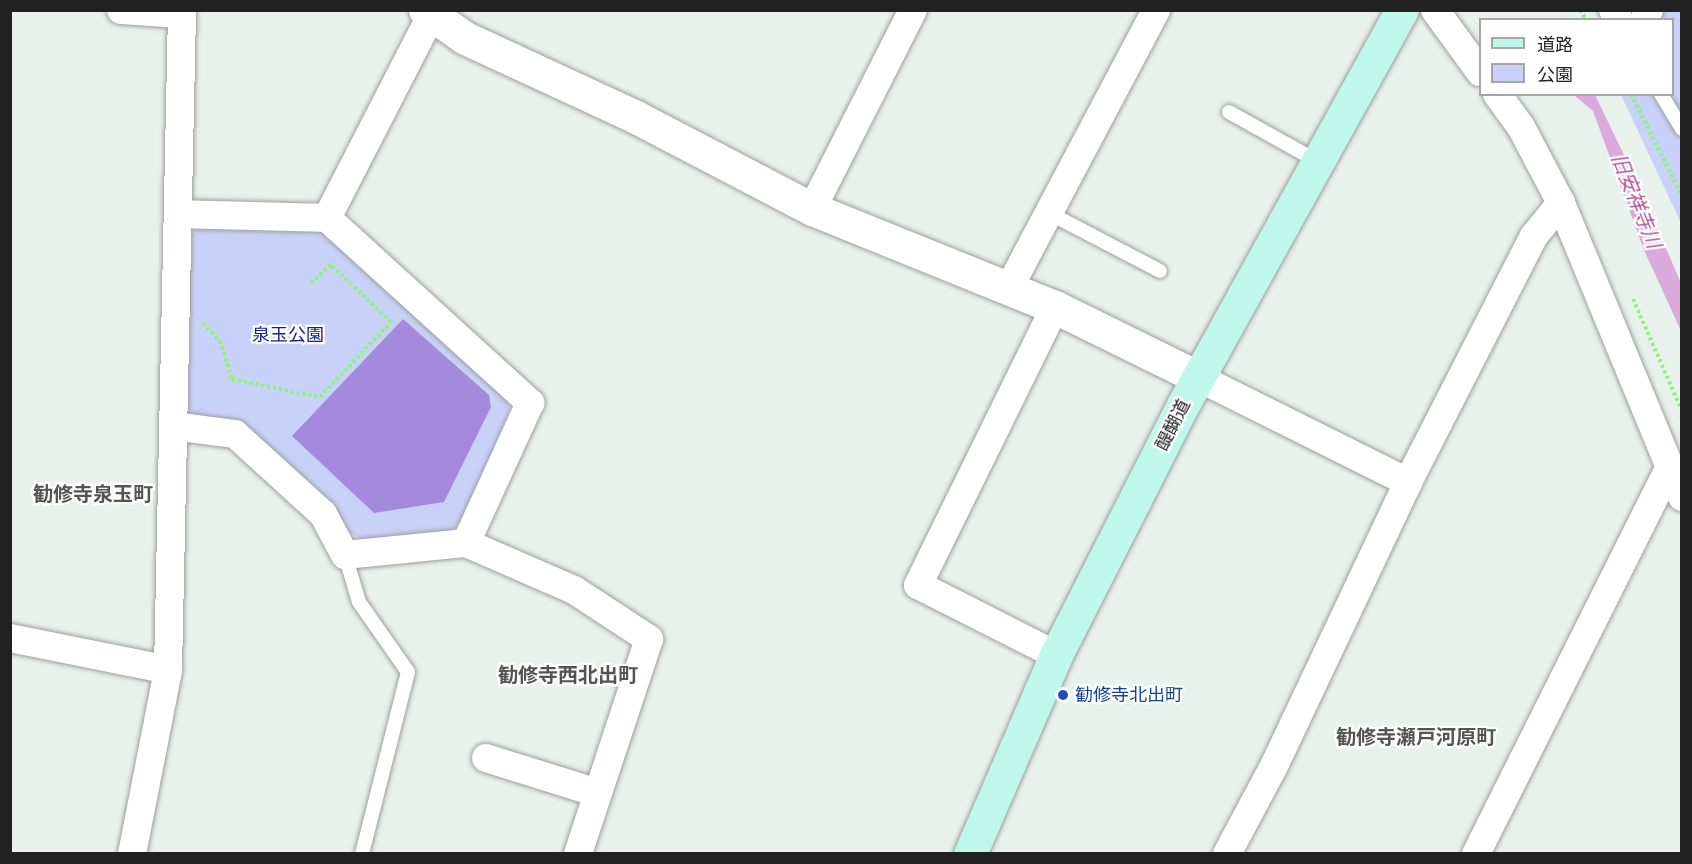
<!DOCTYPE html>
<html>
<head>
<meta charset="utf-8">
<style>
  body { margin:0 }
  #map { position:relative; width:1692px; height:864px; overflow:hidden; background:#e8f1eb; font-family:"Fira Sans","Noto Sans JP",sans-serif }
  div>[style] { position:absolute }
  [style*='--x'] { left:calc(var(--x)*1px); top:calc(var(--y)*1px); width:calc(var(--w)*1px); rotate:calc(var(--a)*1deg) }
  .park>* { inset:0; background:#c8d1f8 }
  .pitch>* { inset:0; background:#a589dc }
  .water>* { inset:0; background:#daaadc }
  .path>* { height:4px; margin-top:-2px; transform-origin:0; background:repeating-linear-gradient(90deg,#8bf575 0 3px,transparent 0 6px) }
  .roads { filter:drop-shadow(0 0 2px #9e9e9e) drop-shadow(0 0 2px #9e9e9e) }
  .service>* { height:14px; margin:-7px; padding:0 7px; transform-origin:7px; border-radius:7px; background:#fff }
  .minor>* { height:28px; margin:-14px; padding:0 14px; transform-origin:14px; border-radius:14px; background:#fff }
  .tertiary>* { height:33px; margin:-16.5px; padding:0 16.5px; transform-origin:16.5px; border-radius:16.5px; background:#fff }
  .secondary>* { height:33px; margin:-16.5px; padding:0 16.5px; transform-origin:16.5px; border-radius:16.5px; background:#bff8eb }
  .dots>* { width:16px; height:16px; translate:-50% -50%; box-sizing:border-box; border:3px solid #fff; border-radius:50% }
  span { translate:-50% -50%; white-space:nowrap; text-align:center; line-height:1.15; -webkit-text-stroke:4.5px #fff; paint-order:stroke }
  .park-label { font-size:18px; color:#10257d }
  .street-label { font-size:18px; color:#212121 }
  .transit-label { font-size:18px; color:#164399 }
  .left { translate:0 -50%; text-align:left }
  .water-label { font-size:20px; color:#ae5099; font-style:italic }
  .neighbourhood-label { font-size:20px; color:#545454; font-weight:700 }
  .frame { position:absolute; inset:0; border:12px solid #212121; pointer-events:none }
  .legend { position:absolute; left:1479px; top:18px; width:195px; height:78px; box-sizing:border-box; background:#fff; border:2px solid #a6a6a6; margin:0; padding:8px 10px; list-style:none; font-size:18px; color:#212121 }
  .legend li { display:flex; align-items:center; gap:12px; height:30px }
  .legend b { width:30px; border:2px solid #a6a6a6 }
</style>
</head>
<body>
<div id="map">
  <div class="park">
    <div style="clip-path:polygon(1649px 11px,1681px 11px,1681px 223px,1621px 95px,1672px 94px,1672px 20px,1644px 19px)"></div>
    <div style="clip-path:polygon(200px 227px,312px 227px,333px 235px,506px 394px,510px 409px,466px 519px,446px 535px,367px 542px,346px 531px,183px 406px,187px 237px)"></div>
  </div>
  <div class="pitch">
    <div style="clip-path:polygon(403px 319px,489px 395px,491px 407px,444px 502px,374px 513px,292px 436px)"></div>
  </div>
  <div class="water">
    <div style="clip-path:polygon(1574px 95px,1595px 95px,1639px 186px,1681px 283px,1681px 331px,1644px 250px,1593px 111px)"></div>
  </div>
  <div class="path">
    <div style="--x:1580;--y:10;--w:12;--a:59"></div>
    <div style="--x:1631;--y:94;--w:114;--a:63.4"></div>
    <div style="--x:311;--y:283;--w:28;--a:-42"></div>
    <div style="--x:1633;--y:299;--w:122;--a:66.4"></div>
    <div style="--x:203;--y:323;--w:25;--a:47"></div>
    <div style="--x:220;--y:341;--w:40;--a:72"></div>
    <div style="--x:232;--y:379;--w:90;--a:11.6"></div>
    <div style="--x:320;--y:397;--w:103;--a:-46.6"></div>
    <div style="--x:391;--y:322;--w:83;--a:-136.5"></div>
  </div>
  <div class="roads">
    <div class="service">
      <div style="--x:1661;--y:94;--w:41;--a:59"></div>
      <div style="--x:1229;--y:112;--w:101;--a:29.1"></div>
      <div style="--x:1049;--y:213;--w:125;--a:27.6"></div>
      <div style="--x:345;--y:555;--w:49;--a:73.4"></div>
      <div style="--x:359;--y:602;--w:85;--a:55"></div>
      <div style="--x:408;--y:672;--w:188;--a:104.2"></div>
    </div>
    <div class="minor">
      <div style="--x:121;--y:10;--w:61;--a:3.8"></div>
      <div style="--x:1435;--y:10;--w:77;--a:54"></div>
      <div style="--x:1613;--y:10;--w:12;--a:59"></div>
      <div style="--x:1644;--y:20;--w:11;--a:-63"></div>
      <div style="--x:1497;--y:94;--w:41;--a:54"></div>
      <div style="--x:1521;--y:127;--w:86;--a:62.2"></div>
      <div style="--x:1561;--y:203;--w:318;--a:67.6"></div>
      <div style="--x:812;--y:209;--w:223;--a:-63.1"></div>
      <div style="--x:178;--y:214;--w:149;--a:1.5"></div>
      <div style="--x:327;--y:218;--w:275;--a:42.3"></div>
      <div style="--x:530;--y:403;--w:154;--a:114.6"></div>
      <div style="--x:327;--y:218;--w:234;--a:-62.8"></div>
      <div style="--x:1009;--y:288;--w:314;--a:-62.1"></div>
      <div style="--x:1055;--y:307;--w:310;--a:116.2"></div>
      <div style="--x:918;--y:585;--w:155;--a:26.9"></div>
      <div style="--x:1197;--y:377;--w:236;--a:26.5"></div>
      <div style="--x:173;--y:426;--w:63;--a:7.4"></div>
      <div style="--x:235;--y:434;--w:119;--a:42.3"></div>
      <div style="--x:323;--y:514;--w:47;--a:61.8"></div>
      <div style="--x:345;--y:555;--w:122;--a:-5.7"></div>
      <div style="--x:466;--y:543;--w:118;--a:23.5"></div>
      <div style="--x:574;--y:590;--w:90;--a:33.2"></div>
      <div style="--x:649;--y:639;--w:226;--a:108.3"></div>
      <div style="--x:10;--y:638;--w:161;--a:11.4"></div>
      <div style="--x:486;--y:758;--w:117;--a:17.4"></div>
      <div style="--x:132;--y:854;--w:187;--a:-78.9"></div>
      <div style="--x:168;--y:670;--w:660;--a:-88.78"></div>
      <div style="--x:1227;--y:854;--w:98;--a:-61.9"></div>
      <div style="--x:1273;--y:768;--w:316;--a:-64.7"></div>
      <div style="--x:1408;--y:482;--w:276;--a:-62.9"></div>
      <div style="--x:1534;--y:236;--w:43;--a:-50.7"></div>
      <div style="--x:1476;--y:854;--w:431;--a:-63.4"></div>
    </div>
    <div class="tertiary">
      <div style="--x:425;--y:10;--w:49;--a:35"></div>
      <div style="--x:465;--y:38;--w:188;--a:24.8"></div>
      <div style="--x:636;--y:117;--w:199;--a:27.6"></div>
      <div style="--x:812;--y:209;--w:262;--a:22"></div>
      <div style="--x:1055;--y:307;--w:158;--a:26.2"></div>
    </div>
    <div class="secondary">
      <div style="--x:970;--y:854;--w:217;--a:-66.6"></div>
      <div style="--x:1056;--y:655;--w:283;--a:-63.1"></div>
      <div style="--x:1184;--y:403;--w:449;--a:-61"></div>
    </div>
  </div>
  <div class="dots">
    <div style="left:1063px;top:695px;background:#1a4fb4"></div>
  </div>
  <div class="park-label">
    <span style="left:288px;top:335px">泉玉公園</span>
  </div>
  <div class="street-label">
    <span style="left:1173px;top:425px;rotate:-63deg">醍醐道</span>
  </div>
  <div class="transit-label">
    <span class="left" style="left:1075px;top:695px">勧修寺北出町</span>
  </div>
  <div class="water-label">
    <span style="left:1636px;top:201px;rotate:68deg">旧安祥寺川</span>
  </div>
  <div class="neighbourhood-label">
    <span style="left:93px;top:494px">勧修寺泉玉町</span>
    <span style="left:568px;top:675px">勧修寺西北出町</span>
    <span style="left:1416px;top:737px">勧修寺瀬戸河原町</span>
  </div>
  <div class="frame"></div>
  <ul class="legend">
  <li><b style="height:8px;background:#bff8eb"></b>道路</li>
  <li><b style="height:16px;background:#c8d1f8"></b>公園</li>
  </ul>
</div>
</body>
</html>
